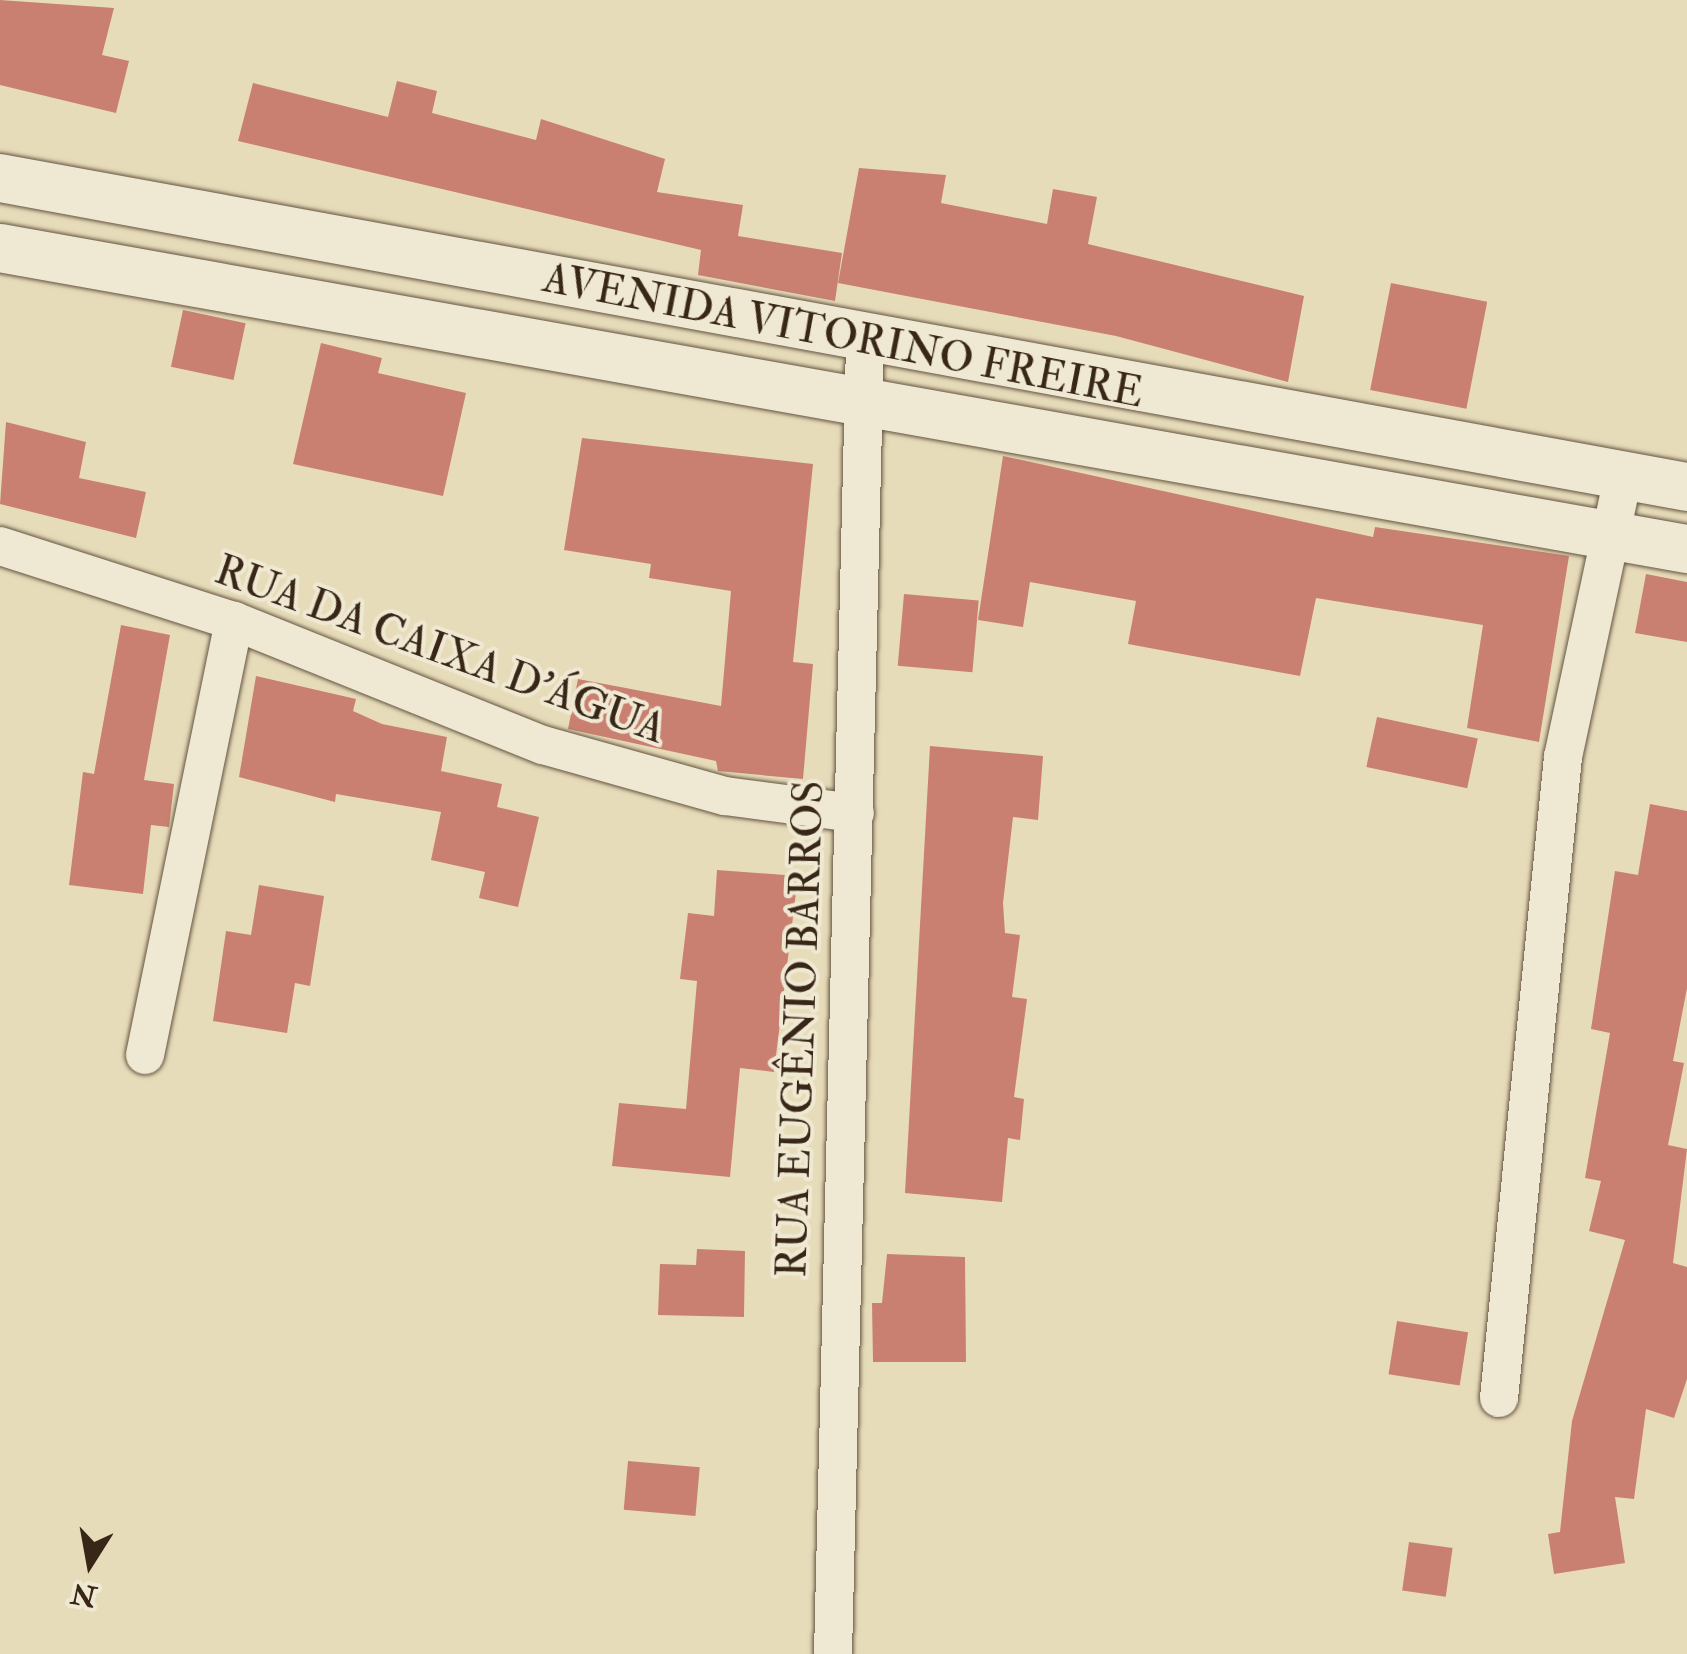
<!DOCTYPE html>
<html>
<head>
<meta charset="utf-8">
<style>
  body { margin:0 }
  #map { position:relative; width:1687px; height:1654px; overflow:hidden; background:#e7dcba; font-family:"IM FELL Double Pica",serif }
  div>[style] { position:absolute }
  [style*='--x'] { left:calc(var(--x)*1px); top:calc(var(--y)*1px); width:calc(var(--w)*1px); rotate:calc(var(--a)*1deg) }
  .building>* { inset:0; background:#c98070; transform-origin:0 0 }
  .roads { filter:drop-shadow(0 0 2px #645440) drop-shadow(0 0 2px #645440) }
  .minor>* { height:38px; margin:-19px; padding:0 19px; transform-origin:19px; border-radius:19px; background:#efe8d2 }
  .tertiary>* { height:48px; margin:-24px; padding:0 24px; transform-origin:24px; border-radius:24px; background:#efe8d2 }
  span { translate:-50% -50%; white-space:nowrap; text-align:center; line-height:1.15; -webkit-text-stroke:8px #efe8d2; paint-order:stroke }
  .street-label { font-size:42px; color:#382617 }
  .north { position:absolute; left:40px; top:1514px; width:100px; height:100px; -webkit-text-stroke:8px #efe8d2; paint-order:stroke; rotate:191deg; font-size:28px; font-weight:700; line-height:40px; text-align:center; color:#382617 }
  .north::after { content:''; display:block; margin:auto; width:35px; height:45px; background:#382617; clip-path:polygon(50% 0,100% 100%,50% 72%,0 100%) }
</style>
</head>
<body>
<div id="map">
  <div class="building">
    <div style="clip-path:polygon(0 0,114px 8px,102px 55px,129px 61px,116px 113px,0 85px)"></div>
    <div style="clip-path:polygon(397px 81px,437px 91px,432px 113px,536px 140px,541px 119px,665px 159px,657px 192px,743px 205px,738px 236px,842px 253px,835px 301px,698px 275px,701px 250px,238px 141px,253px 83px,388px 117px)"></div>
    <div style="clip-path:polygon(859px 168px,946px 175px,941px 203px,1047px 224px,1053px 189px,1097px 197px,1088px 244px,1304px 296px,1288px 382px,1116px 336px,838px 283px)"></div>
    <div style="left:1391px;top:283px;width:98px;height:109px;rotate:11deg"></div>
    <div style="left:183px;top:310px;width:64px;height:58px;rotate:12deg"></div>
    <div style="clip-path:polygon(321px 343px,382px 358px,378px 373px,466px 393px,443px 496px,293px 464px)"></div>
    <div style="clip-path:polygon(6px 422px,86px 442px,79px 478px,146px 492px,136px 538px,0 504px)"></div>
    <div style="clip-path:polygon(582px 438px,813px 464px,793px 662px,813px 664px,803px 779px,718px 771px,716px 761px,568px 729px,578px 679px,721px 706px,731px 591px,649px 578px,651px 564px,564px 550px)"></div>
    <div style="clip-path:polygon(1003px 456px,1373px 537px,1375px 527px,1569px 556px,1539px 742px,1467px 728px,1483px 625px,1316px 598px,1300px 676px,1128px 644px,1136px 601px,1030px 582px,1023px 627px,978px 620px)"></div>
    <div style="clip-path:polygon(1646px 574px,1687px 582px,1687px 642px,1635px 633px)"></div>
    <div style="left:904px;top:594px;width:75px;height:72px;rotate:5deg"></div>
    <div style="clip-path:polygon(121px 625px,170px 635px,144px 780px,174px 784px,169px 827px,151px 825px,143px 894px,69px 885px,83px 772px,94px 774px)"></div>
    <div style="clip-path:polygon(256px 676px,356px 699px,353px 711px,382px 724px,447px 737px,441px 771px,502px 784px,497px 807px,539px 817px,518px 907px,479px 898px,485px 872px,431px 860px,441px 812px,336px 794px,335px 802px,239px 777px)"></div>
    <div style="left:1377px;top:717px;width:103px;height:51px;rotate:12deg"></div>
    <div style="clip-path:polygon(930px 746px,1043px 756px,1038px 820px,1013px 817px,1003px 903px,1005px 933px,1020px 935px,1012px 997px,1027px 999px,1014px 1097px,1024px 1099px,1020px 1140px,1008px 1138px,1002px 1202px,905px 1193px)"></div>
    <div style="clip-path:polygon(1650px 804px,1687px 811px,1687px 988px,1673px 1061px,1684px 1063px,1668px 1145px,1687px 1149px,1673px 1263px,1687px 1267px,1687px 1379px,1674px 1418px,1646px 1409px,1634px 1499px,1615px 1497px,1625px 1563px,1554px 1574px,1548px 1534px,1560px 1532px,1572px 1421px,1625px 1240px,1589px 1231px,1601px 1181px,1585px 1178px,1610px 1033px,1591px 1029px,1615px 871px,1638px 875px)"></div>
    <div style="clip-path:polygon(717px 870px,798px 876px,774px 1072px,740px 1068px,730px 1177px,612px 1166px,619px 1103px,686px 1109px,697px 981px,680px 979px,688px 913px,714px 916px)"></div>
    <div style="clip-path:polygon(259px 885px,324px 896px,310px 986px,295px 983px,287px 1033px,213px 1021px,226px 931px,251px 935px)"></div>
    <div style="clip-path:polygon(697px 1249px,745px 1251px,744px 1317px,658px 1315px,660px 1264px,696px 1265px)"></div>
    <div style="clip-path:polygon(887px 1254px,965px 1257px,966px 1362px,873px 1362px,872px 1303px,882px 1303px)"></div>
    <div style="left:1397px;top:1321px;width:72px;height:54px;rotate:9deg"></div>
    <div style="left:628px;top:1461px;width:72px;height:49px;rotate:5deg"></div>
    <div style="left:1409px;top:1542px;width:44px;height:49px;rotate:8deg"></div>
  </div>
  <div class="roads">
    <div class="minor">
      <div style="--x:0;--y:546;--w:246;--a:17.8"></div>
      <div style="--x:234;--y:621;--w:333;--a:21.9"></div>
      <div style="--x:543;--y:745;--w:189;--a:15.7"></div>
      <div style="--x:725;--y:796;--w:131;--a:7.5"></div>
      <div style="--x:145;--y:1055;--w:443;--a:-78.4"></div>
      <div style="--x:1499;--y:1398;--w:644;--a:-84.3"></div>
      <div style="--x:1563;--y:757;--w:282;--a:-77.9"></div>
      <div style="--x:833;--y:1654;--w:1314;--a:-88.6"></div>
    </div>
    <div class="tertiary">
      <div style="--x:0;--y:178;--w:1715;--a:10.38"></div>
      <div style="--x:0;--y:248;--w:1714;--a:10.12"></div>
    </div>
  </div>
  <div class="street-label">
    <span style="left:843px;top:336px;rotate:11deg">AVENIDA VITORINO FREIRE</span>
    <span style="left:440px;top:650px;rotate:20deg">RUA DA CAIXA D'ÁGUA</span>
    <span style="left:801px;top:1029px;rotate:-88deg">RUA EUGÊNIO BARROS</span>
  </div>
  <div class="north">N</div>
</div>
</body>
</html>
